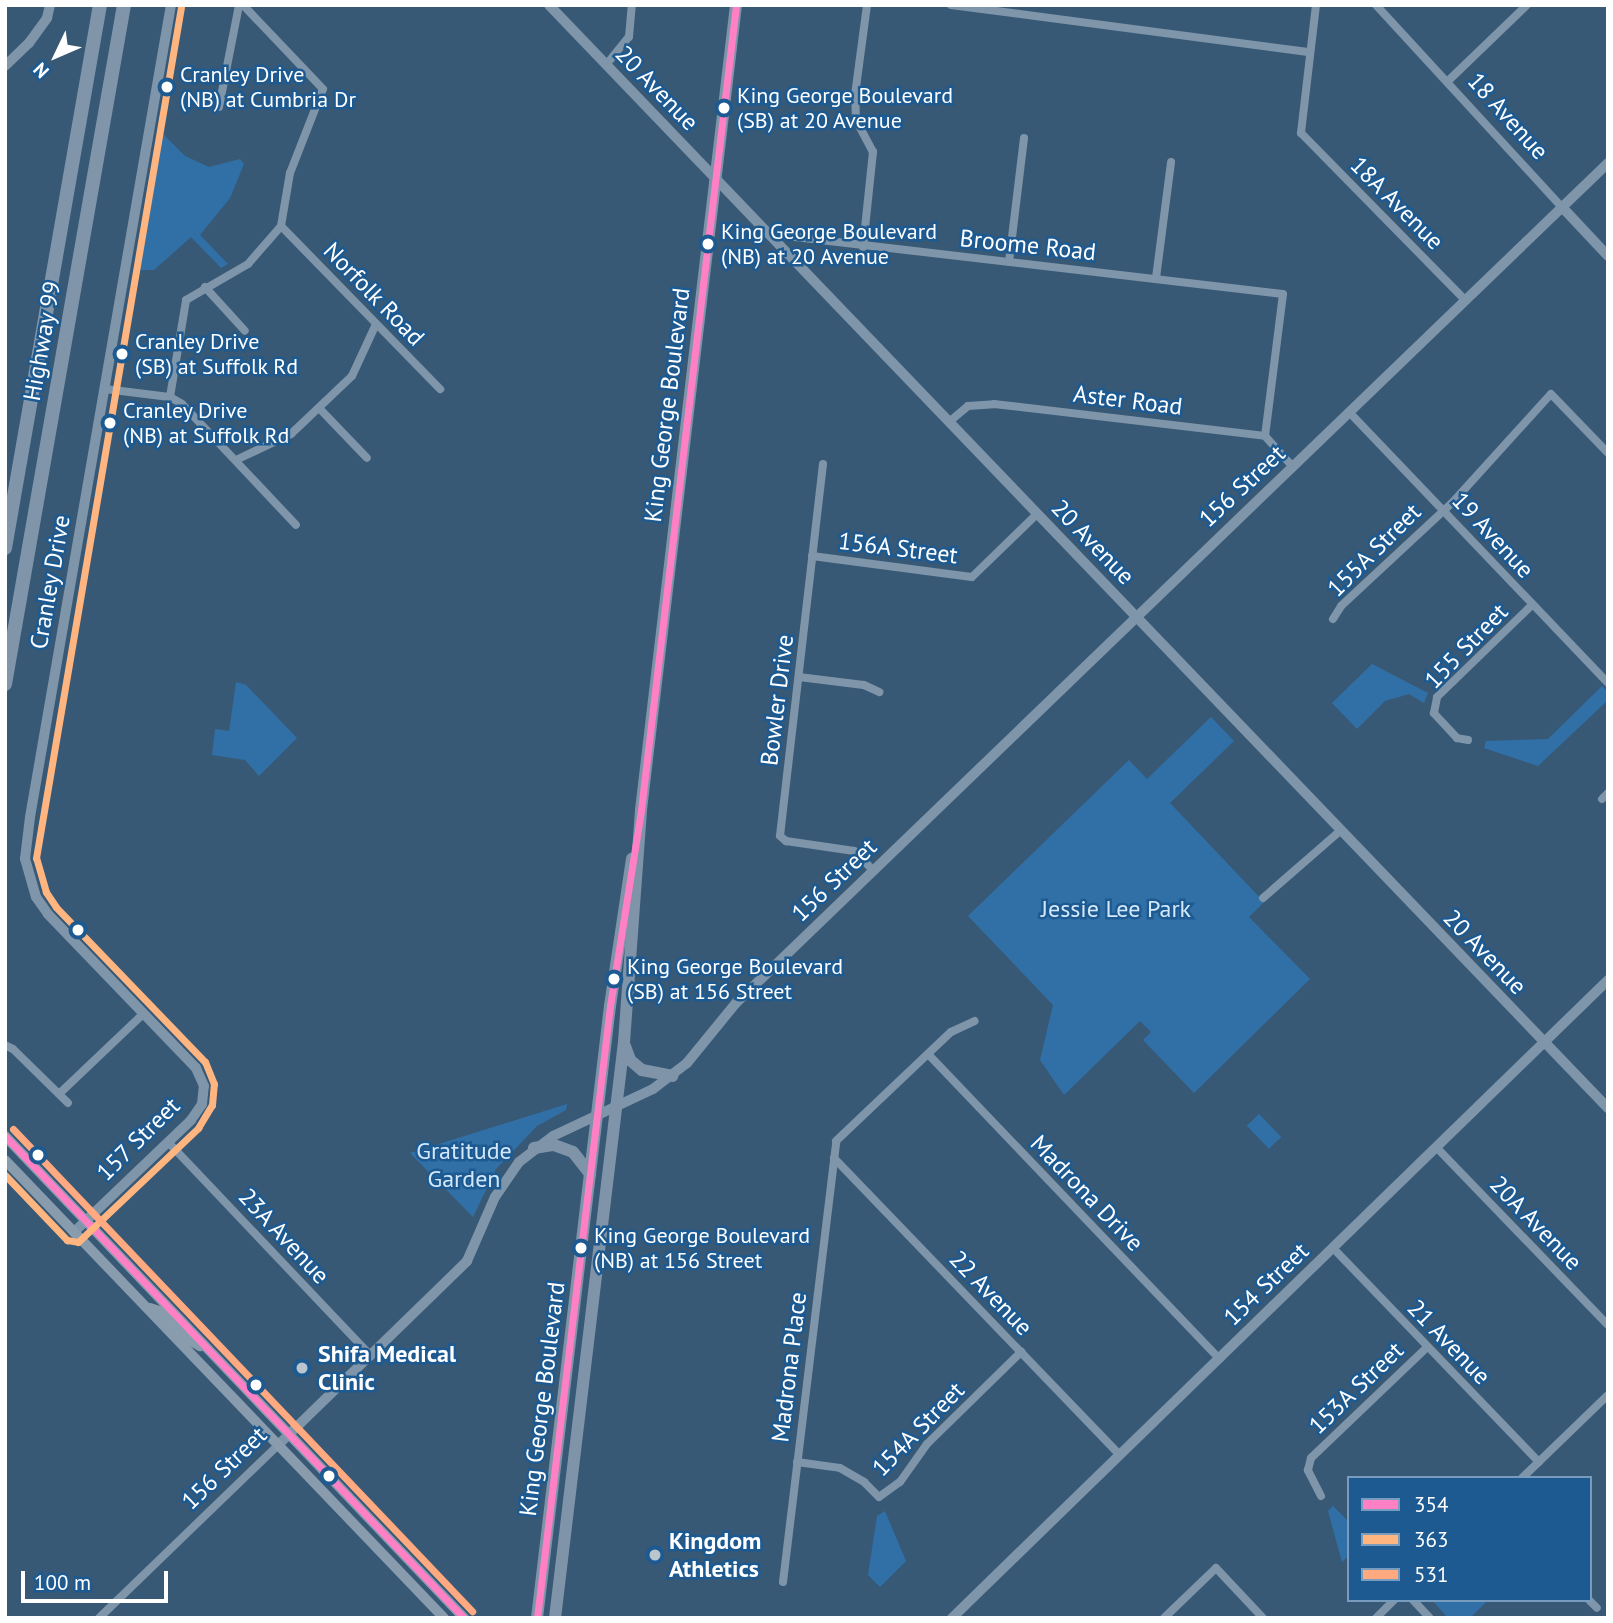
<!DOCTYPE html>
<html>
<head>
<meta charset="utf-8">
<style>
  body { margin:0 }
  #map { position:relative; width:1613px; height:1623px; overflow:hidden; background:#385976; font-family:"PT Sans",sans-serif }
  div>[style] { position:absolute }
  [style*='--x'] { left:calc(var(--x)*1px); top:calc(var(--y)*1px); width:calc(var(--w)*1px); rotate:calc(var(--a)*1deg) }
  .green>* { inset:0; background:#3170a7; transform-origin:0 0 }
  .minor>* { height:8px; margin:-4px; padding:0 4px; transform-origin:4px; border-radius:4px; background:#7f95a9 }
  .tertiary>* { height:10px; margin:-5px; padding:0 5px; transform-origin:5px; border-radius:5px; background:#7f95a9 }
  .secondary>* { height:10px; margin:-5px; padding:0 5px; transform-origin:5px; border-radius:5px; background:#889cae }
  .primary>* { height:12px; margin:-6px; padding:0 6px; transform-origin:6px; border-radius:6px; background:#7f94a9 }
  .motorway>* { height:14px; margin:-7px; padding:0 7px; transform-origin:7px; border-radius:7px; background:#8095a9 }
  .bus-1>* { height:7px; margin:-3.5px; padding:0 3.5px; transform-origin:3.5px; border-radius:3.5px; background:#ff80c5 }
  .bus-2>* { height:7px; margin:-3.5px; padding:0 3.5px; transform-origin:3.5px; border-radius:3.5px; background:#ffb580 }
  .bus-3>* { height:7px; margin:-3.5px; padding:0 3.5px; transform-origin:3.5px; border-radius:3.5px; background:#ffa980 }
  .dots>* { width:19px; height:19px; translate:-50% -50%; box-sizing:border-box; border:4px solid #1d5a91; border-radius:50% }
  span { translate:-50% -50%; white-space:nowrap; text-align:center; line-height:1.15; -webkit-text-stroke:5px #1d5a91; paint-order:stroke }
  .bus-label { font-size:22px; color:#fff }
  .left { translate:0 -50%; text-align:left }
  .street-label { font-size:24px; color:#fff }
  .park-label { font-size:24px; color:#d3e8fa }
  .poi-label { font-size:24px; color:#fff; font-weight:700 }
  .frame { position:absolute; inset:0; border:7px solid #fff; pointer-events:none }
  .legend { position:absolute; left:1347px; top:1476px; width:245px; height:126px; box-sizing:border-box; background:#1d5a91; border:2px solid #779cbd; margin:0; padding:9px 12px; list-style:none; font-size:21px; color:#fff }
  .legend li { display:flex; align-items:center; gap:14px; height:35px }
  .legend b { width:35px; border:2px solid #779cbd }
  .north { position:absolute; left:21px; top:21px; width:70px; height:70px; -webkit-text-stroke:5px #1d5a91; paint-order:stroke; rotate:226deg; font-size:19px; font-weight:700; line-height:28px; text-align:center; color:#fff }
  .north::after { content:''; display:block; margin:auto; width:24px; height:32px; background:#fff; clip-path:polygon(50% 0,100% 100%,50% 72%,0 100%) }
  .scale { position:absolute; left:21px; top:1571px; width:147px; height:32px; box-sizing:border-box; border:4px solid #fff; border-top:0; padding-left:9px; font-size:21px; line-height:24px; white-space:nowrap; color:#fff; -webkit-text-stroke:5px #1d5a91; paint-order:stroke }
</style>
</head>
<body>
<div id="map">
  <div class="green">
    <div style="clip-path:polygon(163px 134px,185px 156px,209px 167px,240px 159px,244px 164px,230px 198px,200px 235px,228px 264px,221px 268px,191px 237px,154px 270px,140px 270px)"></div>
    <div style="clip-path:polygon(1372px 664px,1428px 693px,1424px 703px,1409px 694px,1385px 701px,1357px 729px,1332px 703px)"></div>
    <div style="clip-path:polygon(236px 682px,246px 685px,297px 738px,259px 776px,245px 760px,212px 755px,215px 729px,229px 731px)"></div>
    <div style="clip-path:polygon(1602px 686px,1608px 692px,1608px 700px,1538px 766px,1484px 748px,1486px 741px,1548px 739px)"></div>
    <div style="clip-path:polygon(1211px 717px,1234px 741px,1170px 803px,1264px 902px,1249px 917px,1310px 979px,1194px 1093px,1143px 1040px,1151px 1032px,1140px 1021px,1064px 1095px,1040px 1060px,1053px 1005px,968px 916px,1129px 760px,1147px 779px)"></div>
    <div style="clip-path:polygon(567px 1104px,566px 1110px,537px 1126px,496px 1169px,473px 1217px,410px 1153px)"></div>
    <div style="left:1259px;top:1114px;width:32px;height:17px;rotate:46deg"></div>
    <div style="clip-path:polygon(1333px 1506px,1349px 1522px,1349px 1555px,1342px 1562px,1328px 1511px)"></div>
    <div style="clip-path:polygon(885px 1511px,906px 1561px,880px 1587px,868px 1575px,877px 1516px)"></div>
    <div style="clip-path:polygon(1432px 1600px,1488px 1600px,1470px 1618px,1448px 1618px)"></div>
  </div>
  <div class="minor">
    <div style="--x:951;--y:5;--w:362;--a:7.5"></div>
    <div style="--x:1316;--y:5;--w:129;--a:96.7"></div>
    <div style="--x:1301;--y:133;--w:235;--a:45.5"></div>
    <div style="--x:1376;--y:5;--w:275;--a:47.4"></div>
    <div style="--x:606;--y:65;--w:36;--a:-51"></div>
    <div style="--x:629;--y:37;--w:32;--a:-85"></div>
    <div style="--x:1448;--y:81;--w:110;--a:-43.9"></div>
    <div style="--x:219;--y:107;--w:104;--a:-78.9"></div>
    <div style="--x:281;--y:226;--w:228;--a:45.7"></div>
    <div style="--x:769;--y:234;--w:517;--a:6.66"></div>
    <div style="--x:1283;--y:294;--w:143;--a:97.2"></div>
    <div style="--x:863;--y:247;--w:96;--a:-84"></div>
    <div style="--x:873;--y:152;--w:36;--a:-118"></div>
    <div style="--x:856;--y:120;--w:25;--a:-92"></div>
    <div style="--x:855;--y:95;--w:91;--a:-82.4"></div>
    <div style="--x:1009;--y:262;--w:125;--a:-83.1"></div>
    <div style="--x:1156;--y:278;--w:117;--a:-82.6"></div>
    <div style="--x:205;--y:287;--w:59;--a:47.7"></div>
    <div style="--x:105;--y:389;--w:65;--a:7"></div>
    <div style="--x:170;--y:397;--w:14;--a:30"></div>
    <div style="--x:182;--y:404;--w:166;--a:46.7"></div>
    <div style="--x:170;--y:397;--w:98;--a:-80.6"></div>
    <div style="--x:186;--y:300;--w:72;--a:-30.1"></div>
    <div style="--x:248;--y:264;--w:50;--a:-49"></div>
    <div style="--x:281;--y:226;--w:54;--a:-80.4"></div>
    <div style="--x:290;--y:173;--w:90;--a:-68.6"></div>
    <div style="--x:323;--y:89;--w:116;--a:-133.6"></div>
    <div style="--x:319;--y:408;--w:69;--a:46.2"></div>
    <div style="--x:1350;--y:413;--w:373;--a:46.3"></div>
    <div style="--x:949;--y:422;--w:25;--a:-40"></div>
    <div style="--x:968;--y:406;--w:26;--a:-4"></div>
    <div style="--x:994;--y:404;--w:273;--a:6.7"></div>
    <div style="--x:1265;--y:436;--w:42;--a:47.9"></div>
    <div style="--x:236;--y:460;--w:61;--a:-25.3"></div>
    <div style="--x:291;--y:434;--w:84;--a:-43.6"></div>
    <div style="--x:352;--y:376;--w:57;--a:-65.2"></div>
    <div style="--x:823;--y:464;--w:374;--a:96.6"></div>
    <div style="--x:780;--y:836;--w:8;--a:40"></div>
    <div style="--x:786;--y:841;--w:69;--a:8.4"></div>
    <div style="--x:854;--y:851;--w:28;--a:45"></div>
    <div style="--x:812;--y:556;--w:161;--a:7.5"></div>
    <div style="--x:972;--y:577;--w:91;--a:-44.1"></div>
    <div style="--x:1333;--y:619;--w:15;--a:-58"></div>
    <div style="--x:1341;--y:606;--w:151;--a:-42.9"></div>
    <div style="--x:1452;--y:503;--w:147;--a:-47.8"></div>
    <div style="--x:1551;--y:394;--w:82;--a:46"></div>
    <div style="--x:799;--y:677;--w:65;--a:7"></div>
    <div style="--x:864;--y:685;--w:17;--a:25"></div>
    <div style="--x:1468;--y:740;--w:11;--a:-170"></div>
    <div style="--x:1457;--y:738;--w:34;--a:-133"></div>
    <div style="--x:1434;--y:713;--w:16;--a:-79"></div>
    <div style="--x:1437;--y:697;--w:132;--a:-44.1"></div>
    <div style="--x:1602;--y:799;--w:8;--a:-45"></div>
    <div style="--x:1263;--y:898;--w:102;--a:-41"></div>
    <div style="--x:5;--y:1045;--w:9;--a:27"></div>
    <div style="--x:13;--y:1049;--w:77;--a:44.5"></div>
    <div style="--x:928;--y:1054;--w:422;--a:46.3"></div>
    <div style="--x:59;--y:1094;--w:116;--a:-43.6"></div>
    <div style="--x:168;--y:1142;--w:295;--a:46.5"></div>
    <div style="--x:1437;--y:1148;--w:246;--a:46"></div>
    <div style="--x:834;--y:1158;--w:412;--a:46.1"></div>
    <div style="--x:1333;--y:1248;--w:297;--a:46.1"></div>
    <div style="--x:797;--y:1462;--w:43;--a:7.9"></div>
    <div style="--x:840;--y:1468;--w:28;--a:30"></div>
    <div style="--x:864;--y:1482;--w:21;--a:45"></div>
    <div style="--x:879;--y:1497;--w:26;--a:-36"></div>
    <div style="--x:900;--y:1482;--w:47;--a:-54.6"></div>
    <div style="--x:927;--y:1444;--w:132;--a:-44.4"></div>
    <div style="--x:1522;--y:1478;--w:120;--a:-44"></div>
    <div style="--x:1321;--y:1496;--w:29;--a:-117"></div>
    <div style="--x:1308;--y:1470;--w:12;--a:-76"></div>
    <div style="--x:1311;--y:1458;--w:161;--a:-43.7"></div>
    <div style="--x:783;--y:1582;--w:444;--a:-83.1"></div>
    <div style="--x:836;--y:1141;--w:158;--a:-43.5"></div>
    <div style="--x:951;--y:1032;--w:26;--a:-25"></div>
    <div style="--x:1413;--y:1600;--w:25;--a:47"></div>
    <div style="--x:1589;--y:1600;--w:11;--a:45"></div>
    <div style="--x:99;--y:1618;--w:249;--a:-44"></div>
    <div style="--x:1164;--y:1618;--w:72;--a:-43.9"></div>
    <div style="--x:1216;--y:1568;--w:69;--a:46.8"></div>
    <div style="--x:1376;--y:1618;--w:25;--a:-45"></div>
  </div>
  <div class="tertiary">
    <div style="--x:549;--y:5;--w:1529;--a:46.17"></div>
    <div style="--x:5;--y:66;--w:33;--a:-44"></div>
    <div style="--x:29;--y:43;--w:31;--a:-54"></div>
    <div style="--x:47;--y:18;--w:13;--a:-77"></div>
    <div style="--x:1562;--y:207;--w:67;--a:46.8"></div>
    <div style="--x:74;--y:1232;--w:162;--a:-43.7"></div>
    <div style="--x:191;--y:1120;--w:19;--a:-55"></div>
    <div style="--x:202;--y:1104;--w:18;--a:-84"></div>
    <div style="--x:204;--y:1086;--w:20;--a:-114"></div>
    <div style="--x:196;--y:1068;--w:214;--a:-133.9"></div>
    <div style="--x:48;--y:914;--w:21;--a:-125"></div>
    <div style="--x:36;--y:897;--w:40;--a:-106"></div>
    <div style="--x:25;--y:859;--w:42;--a:-83.2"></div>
    <div style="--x:30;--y:817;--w:824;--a:-80.15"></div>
    <div style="--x:278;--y:1445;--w:264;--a:-44.2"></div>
    <div style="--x:467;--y:1261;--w:70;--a:-66.4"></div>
    <div style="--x:495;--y:1197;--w:42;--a:-55.6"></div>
    <div style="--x:519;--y:1162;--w:43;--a:-37.4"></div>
    <div style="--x:553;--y:1136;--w:110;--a:-25.2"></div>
    <div style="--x:653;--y:1089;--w:43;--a:-37.4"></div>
    <div style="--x:687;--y:1063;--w:77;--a:-50.8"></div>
    <div style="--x:736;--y:1003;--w:1211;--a:-43.93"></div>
    <div style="--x:952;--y:1618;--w:915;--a:-44.2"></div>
  </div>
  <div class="secondary">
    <div style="--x:5;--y:1136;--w:666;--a:46.4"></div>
    <div style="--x:5;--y:1160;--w:634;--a:46.21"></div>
    <div style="--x:150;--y:1308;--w:13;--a:18"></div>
    <div style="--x:162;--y:1312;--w:39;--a:46"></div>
    <div style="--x:189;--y:1340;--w:13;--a:29"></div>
  </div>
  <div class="primary">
    <div style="--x:625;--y:1046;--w:15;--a:70"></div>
    <div style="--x:630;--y:1060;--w:16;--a:40"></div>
    <div style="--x:642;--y:1070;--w:31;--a:11"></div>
    <div style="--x:534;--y:1148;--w:20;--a:-9"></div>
    <div style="--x:554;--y:1145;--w:20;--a:20"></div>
    <div style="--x:573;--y:1152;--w:28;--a:52"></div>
    <div style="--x:537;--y:1618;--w:616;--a:-83.2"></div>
    <div style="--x:610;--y:1006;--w:149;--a:-81.5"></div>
    <div style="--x:555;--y:1618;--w:580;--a:-83.17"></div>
    <div style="--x:624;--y:1042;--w:233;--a:-85.8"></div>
    <div style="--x:641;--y:810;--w:811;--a:-83.27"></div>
  </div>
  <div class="motorway">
    <div style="--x:5;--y:548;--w:551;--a:-80.08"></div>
    <div style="--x:5;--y:684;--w:689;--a:-80.06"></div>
  </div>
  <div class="bus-1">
    <div style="--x:5;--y:1136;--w:666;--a:46.4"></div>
    <div style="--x:537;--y:1618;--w:616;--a:-83.2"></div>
    <div style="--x:610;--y:1006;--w:198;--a:-81"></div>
    <div style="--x:641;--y:810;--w:811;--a:-83.27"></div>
  </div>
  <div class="bus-2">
    <div style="--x:5;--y:1175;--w:90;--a:46.4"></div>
    <div style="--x:67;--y:1240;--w:11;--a:10"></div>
    <div style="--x:78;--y:1242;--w:166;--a:-43.5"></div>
    <div style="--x:198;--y:1128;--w:27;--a:-59"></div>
    <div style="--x:212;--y:1105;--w:21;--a:-85"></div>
    <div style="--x:214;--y:1084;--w:24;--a:-112"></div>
    <div style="--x:205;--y:1062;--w:215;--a:-133.9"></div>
    <div style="--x:56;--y:907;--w:18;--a:-124"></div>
    <div style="--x:46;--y:892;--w:35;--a:-106"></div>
    <div style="--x:36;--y:858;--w:863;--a:-80.33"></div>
  </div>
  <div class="bus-3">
    <div style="--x:13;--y:1129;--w:666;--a:46.4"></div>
  </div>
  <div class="dots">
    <div style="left:167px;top:87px;background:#fff"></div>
    <div style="left:724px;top:108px;background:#fff"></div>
    <div style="left:708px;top:244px;background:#fff"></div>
    <div style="left:122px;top:354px;background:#fff"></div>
    <div style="left:110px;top:423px;background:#fff"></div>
    <div style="left:78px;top:930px;background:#fff"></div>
    <div style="left:614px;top:979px;background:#fff"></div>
    <div style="left:38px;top:1155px;background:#fff"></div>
    <div style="left:581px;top:1248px;background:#fff"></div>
    <div style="left:302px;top:1368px;background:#b9c5cf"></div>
    <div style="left:256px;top:1385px;background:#fff"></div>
    <div style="left:329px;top:1476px;background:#fff"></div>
    <div style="left:655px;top:1555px;background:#b9c5cf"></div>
  </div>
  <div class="bus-label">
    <span class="left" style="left:180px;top:87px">Cranley Drive<br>(NB) at Cumbria Dr</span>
    <span class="left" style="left:737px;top:108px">King George Boulevard<br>(SB) at 20 Avenue</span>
    <span class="left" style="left:721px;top:244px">King George Boulevard<br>(NB) at 20 Avenue</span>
    <span class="left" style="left:135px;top:354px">Cranley Drive<br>(SB) at Suffolk Rd</span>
    <span class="left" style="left:123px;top:423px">Cranley Drive<br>(NB) at Suffolk Rd</span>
    <span class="left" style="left:627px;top:979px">King George Boulevard<br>(SB) at 156 Street</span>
    <span class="left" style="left:594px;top:1248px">King George Boulevard<br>(NB) at 156 Street</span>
  </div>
  <div class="street-label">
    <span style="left:657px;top:88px;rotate:46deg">20 Avenue</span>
    <span style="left:1508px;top:116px;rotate:48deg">18 Avenue</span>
    <span style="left:1397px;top:203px;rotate:45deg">18A Avenue</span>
    <span style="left:1028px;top:245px;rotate:6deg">Broome Road</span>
    <span style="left:374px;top:294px;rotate:46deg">Norfolk Road</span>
    <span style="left:42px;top:341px;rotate:-80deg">Highway 99</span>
    <span style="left:1128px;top:400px;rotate:7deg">Aster Road</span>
    <span style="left:667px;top:405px;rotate:-83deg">King George Boulevard</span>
    <span style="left:1242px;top:486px;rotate:-43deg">156 Street</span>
    <span style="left:1493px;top:535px;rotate:47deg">19 Avenue</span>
    <span style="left:1093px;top:542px;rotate:46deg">20 Avenue</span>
    <span style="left:898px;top:548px;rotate:7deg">156A Street</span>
    <span style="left:1374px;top:550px;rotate:-45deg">155A Street</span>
    <span style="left:50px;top:582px;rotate:-80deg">Cranley Drive</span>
    <span style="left:1466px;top:646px;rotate:-46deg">155 Street</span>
    <span style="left:777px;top:700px;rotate:-83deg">Bowler Drive</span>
    <span style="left:834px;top:880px;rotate:-44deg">156 Street</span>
    <span style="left:1485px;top:952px;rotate:46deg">20 Avenue</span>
    <span style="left:138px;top:1139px;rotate:-45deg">157 Street</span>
    <span style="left:1087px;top:1193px;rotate:46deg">Madrona Drive</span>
    <span style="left:1536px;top:1223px;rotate:46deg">20A Avenue</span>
    <span style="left:284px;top:1236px;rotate:47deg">23A Avenue</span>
    <span style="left:1266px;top:1284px;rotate:-44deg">154 Street</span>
    <span style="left:991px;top:1293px;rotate:46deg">22 Avenue</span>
    <span style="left:1449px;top:1342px;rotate:46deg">21 Avenue</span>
    <span style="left:789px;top:1367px;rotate:-83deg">Madrona Place</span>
    <span style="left:1356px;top:1388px;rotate:-44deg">153A Street</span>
    <span style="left:542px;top:1399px;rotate:-83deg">King George Boulevard</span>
    <span style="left:918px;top:1429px;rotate:-46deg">154A Street</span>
    <span style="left:224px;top:1468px;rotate:-44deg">156 Street</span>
  </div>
  <div class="park-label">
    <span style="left:1116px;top:909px">Jessie Lee Park</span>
    <span style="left:464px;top:1165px">Gratitude<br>Garden</span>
  </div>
  <div class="poi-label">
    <span class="left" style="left:318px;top:1368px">Shifa Medical<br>Clinic</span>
    <span class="left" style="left:669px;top:1555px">Kingdom<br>Athletics</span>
  </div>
  <div class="frame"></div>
  <ul class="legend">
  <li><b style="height:9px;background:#ff80c5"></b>354</li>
  <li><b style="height:9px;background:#ffb580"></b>363</li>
  <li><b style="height:9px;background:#ffa980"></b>531</li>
  </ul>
  <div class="north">N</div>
  <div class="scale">100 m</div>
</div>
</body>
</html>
